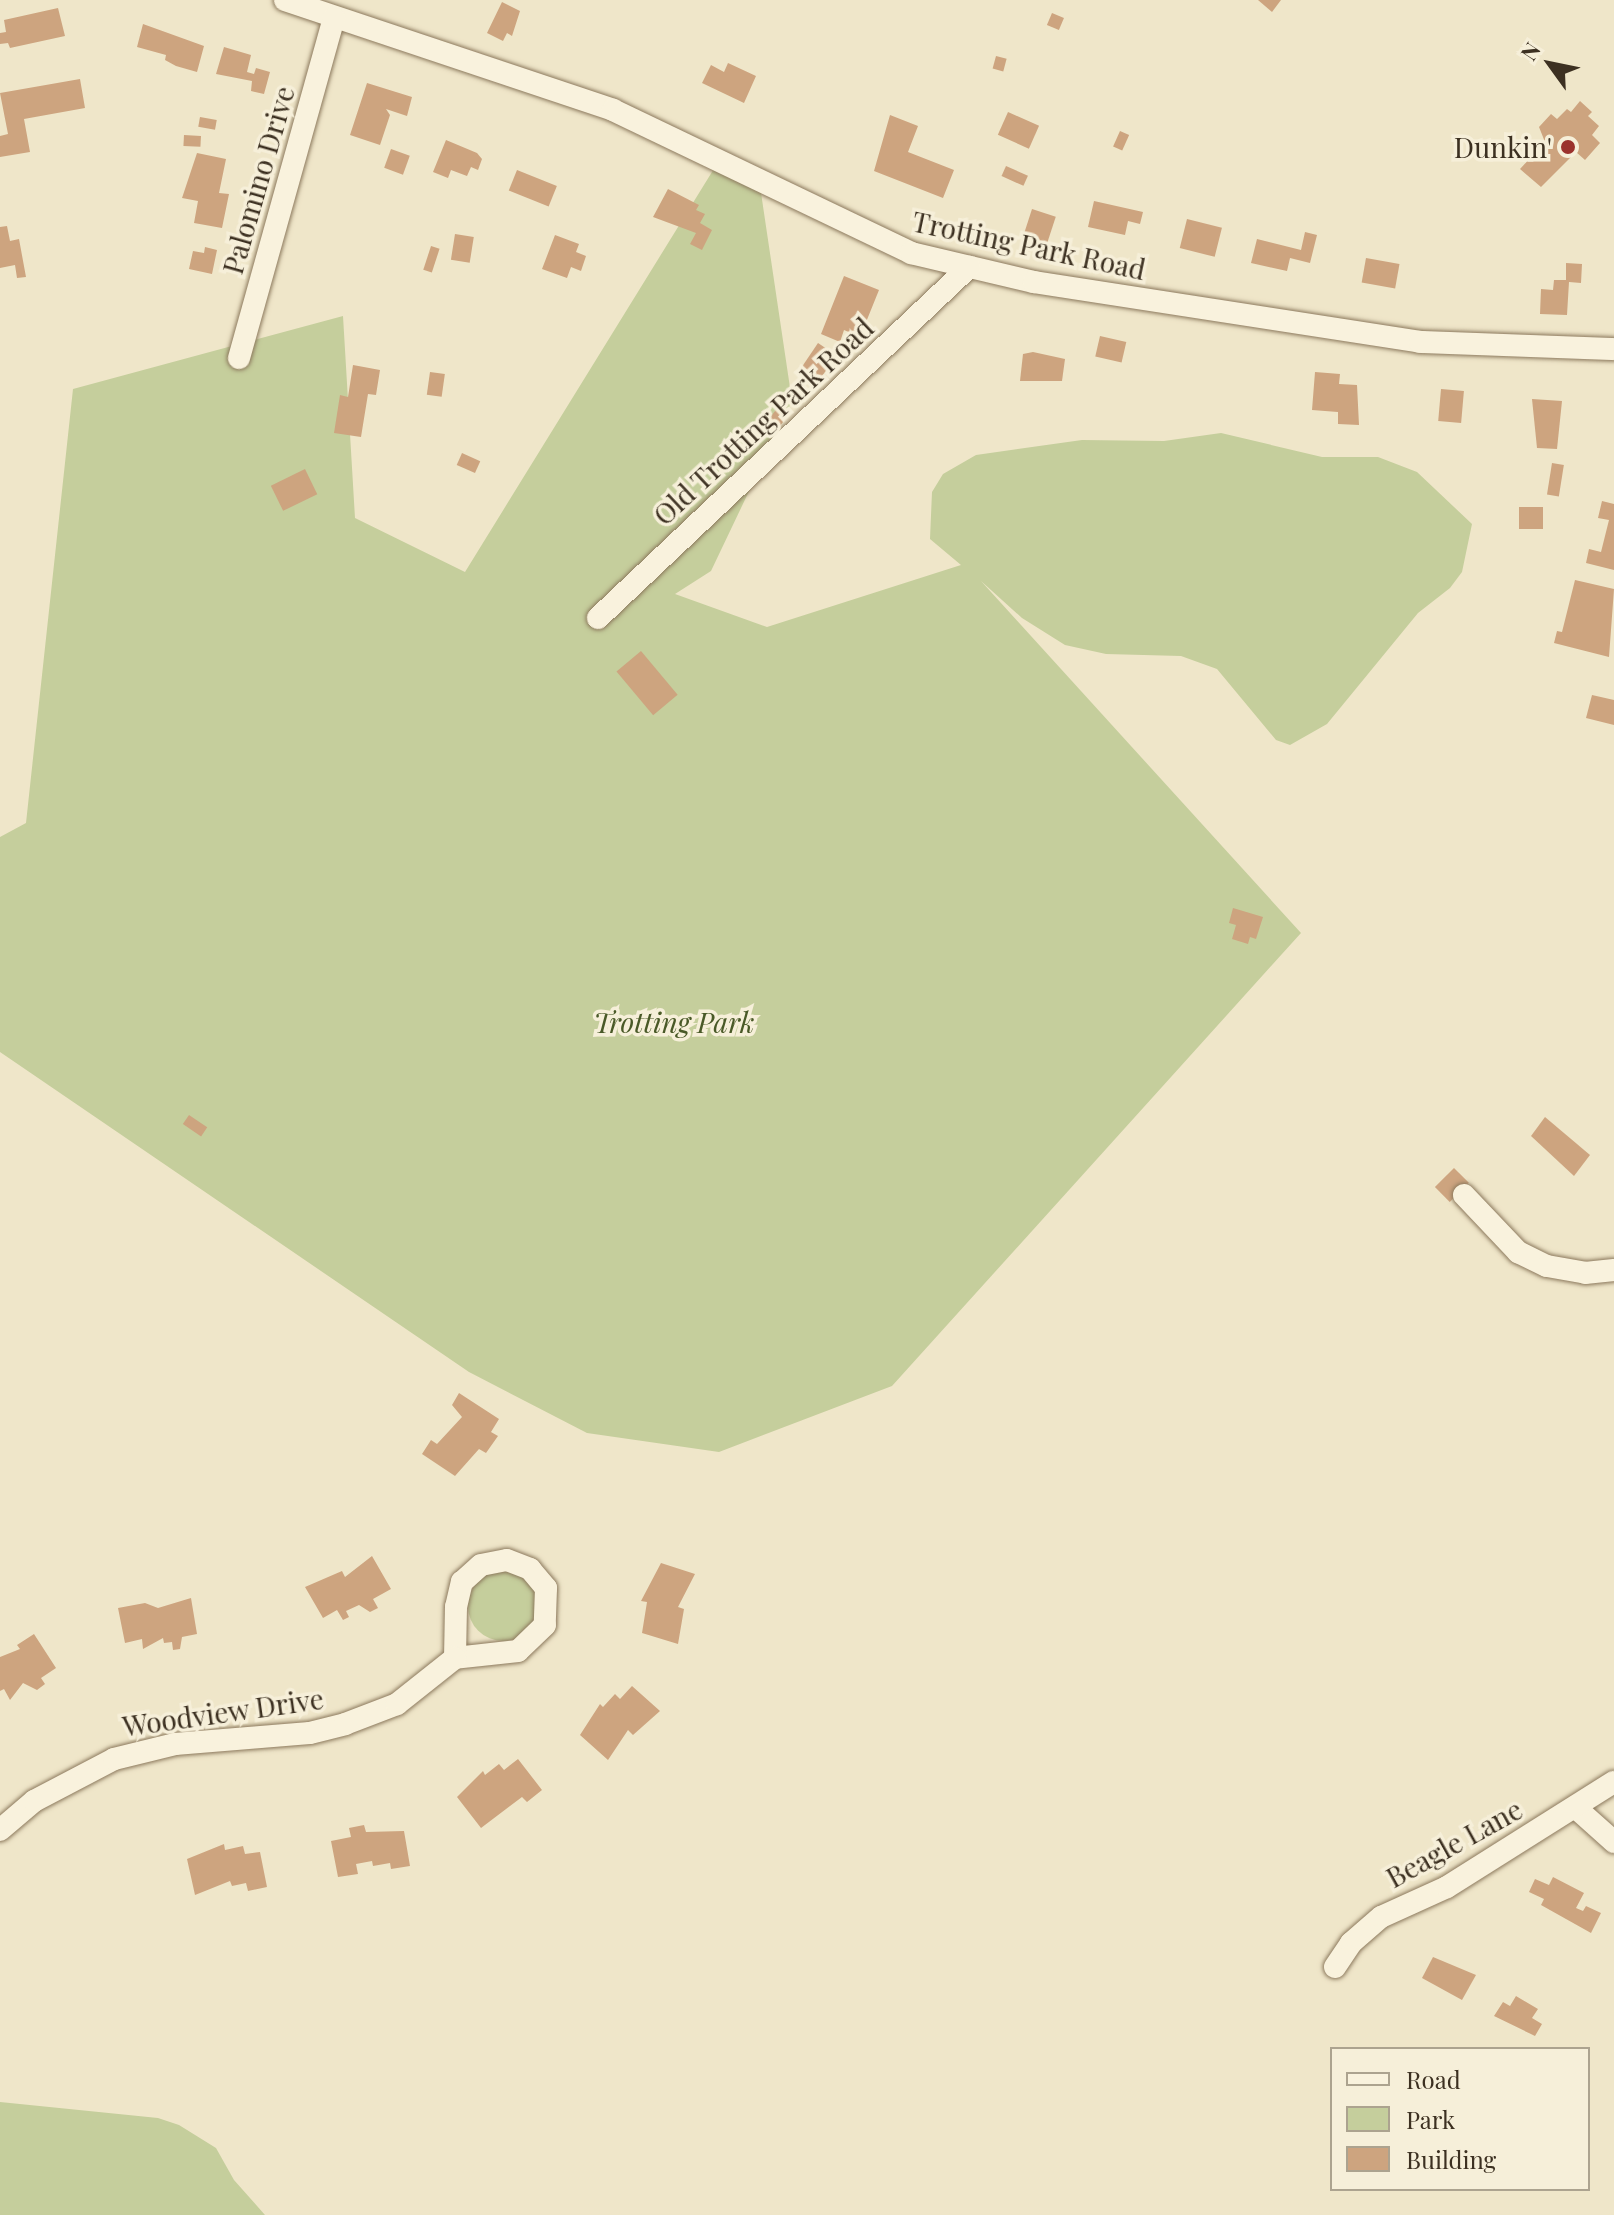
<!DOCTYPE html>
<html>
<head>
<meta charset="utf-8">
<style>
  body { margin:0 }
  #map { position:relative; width:1614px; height:2215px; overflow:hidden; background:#efe6c9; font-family:"Playfair Display",serif }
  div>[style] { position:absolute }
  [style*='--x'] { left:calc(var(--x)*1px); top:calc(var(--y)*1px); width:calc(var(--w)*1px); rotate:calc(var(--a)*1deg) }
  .green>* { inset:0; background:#c5ce9c }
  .round { border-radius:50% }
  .building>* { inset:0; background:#cda47f; transform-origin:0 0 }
  .roads { filter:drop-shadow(0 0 2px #8c795d) drop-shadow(0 0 2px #8c795d) }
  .minor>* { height:22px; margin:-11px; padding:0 11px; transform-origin:11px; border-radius:11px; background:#f9f2dd }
  .dots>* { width:22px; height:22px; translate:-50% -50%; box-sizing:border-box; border:4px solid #f6efd9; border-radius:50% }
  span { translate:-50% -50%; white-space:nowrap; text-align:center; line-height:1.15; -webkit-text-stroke:7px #f6efd9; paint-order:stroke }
  .poi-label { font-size:28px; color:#3c3021 }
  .right { translate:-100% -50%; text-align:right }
  .street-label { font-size:28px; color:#3c3021 }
  .park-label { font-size:28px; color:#495927; font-style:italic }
  .legend { position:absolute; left:1330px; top:2047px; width:260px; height:144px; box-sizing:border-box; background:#f6efd9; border:2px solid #aca38f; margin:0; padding:10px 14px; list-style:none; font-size:24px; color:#3c3021 }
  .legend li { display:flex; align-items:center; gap:16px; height:40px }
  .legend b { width:40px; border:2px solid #aca38f }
  .north { position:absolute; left:1510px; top:24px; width:80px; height:80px; -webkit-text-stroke:6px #f6efd9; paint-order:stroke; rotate:303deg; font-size:22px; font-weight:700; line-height:32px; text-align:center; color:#3c3021 }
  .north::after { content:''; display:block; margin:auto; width:28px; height:36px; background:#3c3021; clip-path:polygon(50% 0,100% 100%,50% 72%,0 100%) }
</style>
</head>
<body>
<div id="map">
  <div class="green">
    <div style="clip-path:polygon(720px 159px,760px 186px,792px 401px,711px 571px,675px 594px,767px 627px,961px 565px,930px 539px,932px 492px,943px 474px,976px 455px,1082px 440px,1164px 441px,1221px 433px,1322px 457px,1378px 457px,1417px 472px,1472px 524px,1462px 572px,1450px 588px,1418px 613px,1327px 724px,1290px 745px,1276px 740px,1217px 669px,1181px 656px,1106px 654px,1065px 645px,1022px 618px,981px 581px,1301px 933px,892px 1386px,719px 1452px,587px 1433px,469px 1372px,0 1052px,0 837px,26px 823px,73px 389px,343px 316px,355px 518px,465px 572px)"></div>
    <div class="round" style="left:468px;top:1571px;width:70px;height:70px"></div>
    <div style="clip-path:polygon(0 2102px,158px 2118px,179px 2125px,216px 2148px,234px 2180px,265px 2215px,0 2215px)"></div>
  </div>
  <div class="building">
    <div style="clip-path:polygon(1258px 0,1281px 0,1272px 12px)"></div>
    <div style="clip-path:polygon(502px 2px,520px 11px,512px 36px,507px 33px,503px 41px,487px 33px)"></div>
    <div style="clip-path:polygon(58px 8px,65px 36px,10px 48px,8px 43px,0 44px,0 33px,6px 32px,4px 20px)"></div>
    <div style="left:1052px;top:13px;width:13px;height:13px;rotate:23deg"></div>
    <div style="clip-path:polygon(143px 24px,204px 46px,197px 72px,176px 66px,165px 60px,166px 55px,137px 47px)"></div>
    <div style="clip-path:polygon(224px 47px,251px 55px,247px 72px,254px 74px,256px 68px,270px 72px,264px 94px,251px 91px,252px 81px,216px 74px)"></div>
    <div style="left:996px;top:56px;width:11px;height:13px;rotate:15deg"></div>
    <div style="clip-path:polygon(728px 63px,756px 76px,744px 103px,702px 83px,711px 65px,724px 72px)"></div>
    <div style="clip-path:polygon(80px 79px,85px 108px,24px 119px,30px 152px,0 157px,0 136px,8px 134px,0 93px)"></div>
    <div style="clip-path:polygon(367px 83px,412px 97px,407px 116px,386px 109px,390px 115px,380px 145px,350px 135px)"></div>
    <div style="clip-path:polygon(1580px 101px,1592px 112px,1588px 116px,1599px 126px,1592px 135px,1600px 143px,1585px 160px,1576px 152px,1541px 187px,1520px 169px,1545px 142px,1539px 127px,1551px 114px,1557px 119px,1567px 109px,1571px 112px)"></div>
    <div style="left:1008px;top:112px;width:34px;height:25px;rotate:24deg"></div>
    <div style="clip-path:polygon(890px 115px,918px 126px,908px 152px,954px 170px,943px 198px,874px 171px)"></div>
    <div style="left:200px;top:117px;width:17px;height:10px;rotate:10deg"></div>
    <div style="left:1120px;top:131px;width:10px;height:17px;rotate:24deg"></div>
    <div style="left:184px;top:135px;width:17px;height:11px;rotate:3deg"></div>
    <div style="clip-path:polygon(446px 140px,477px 153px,482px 159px,478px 170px,471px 167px,467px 176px,451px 170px,448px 178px,433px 172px)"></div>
    <div style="left:391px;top:149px;width:20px;height:20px;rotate:20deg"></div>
    <div style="clip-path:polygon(197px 153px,226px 159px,219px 193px,229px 194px,222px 228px,194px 223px,198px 201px,182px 198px)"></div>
    <div style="left:1006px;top:166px;width:24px;height:11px;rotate:24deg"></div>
    <div style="left:517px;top:170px;width:43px;height:22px;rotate:22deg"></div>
    <div style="clip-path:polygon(668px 189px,699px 205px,696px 210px,705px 214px,700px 223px,712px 230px,702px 250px,690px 244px,696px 233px,653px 217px)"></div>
    <div style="clip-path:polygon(1094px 201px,1143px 212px,1140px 224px,1128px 221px,1125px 235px,1088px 227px)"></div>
    <div style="left:1032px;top:209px;width:25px;height:28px;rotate:18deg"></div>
    <div style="left:1187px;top:219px;width:36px;height:30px;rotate:14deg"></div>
    <div style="clip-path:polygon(7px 226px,10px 241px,19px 239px,26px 277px,17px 278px,15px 265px,0 268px,0 227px)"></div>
    <div style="clip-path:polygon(1305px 232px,1317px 235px,1310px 263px,1290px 258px,1287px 271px,1251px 263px,1257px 239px,1301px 250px)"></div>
    <div style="left:455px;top:234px;width:19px;height:26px;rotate:9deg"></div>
    <div style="clip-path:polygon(555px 235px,579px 244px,576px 252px,586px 256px,581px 271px,571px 267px,567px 278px,542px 269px)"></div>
    <div style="left:431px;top:246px;width:9px;height:25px;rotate:18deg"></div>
    <div style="clip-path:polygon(205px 247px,217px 250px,212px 274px,189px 269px,193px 251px,204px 253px)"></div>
    <div style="left:1366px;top:258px;width:34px;height:25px;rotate:10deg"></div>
    <div style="clip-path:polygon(1566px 263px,1582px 264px,1581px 283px,1569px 282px,1567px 315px,1540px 314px,1541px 289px,1553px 290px,1554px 280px,1566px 280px)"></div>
    <div style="clip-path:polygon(844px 276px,879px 290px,860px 337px,844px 330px,840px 342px,821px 334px)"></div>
    <div style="left:1100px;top:336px;width:27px;height:21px;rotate:13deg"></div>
    <div style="left:818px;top:343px;width:22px;height:28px;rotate:34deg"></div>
    <div style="clip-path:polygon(1033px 352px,1065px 359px,1062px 381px,1020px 381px,1023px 354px)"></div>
    <div style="clip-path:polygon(353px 365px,380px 370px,376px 395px,368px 394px,361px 437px,334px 433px,340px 395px,348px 397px)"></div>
    <div style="left:430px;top:372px;width:15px;height:23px;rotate:8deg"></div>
    <div style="clip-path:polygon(1315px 372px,1340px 374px,1339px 384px,1357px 385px,1359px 425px,1338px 424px,1338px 412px,1312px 410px)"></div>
    <div style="left:1441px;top:389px;width:23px;height:32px;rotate:5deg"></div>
    <div style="clip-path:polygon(1532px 399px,1562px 401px,1557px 449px,1537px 448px)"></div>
    <div style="left:780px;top:405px;width:13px;height:19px;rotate:39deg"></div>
    <div style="left:462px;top:453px;width:20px;height:13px;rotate:24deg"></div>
    <div style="left:1552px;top:463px;width:12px;height:32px;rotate:9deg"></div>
    <div style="left:305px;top:469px;width:28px;height:38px;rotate:64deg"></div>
    <div style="clip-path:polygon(1602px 501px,1614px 504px,1614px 570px,1586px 563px,1589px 549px,1601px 552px,1609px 520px,1598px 518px)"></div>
    <div style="left:1519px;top:507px;width:24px;height:22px"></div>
    <div style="clip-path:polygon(1575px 580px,1614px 589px,1609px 657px,1554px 643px,1557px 631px,1562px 632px)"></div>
    <div style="left:641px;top:651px;width:57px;height:32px;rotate:50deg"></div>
    <div style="clip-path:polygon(1592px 695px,1614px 700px,1614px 725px,1586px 718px)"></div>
    <div style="clip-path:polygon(1233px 908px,1263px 917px,1256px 939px,1250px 937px,1248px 944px,1232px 939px,1236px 925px,1229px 923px)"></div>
    <div style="left:189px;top:1115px;width:22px;height:11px;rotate:34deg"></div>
    <div style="clip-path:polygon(1545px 1117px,1590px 1155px,1574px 1176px,1531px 1136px)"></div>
    <div style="left:1454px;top:1168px;width:21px;height:27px;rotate:45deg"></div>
    <div style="clip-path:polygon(459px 1393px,499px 1419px,491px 1432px,498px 1436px,486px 1453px,479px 1449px,455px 1476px,422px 1454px,431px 1440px,437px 1444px,462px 1417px,452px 1405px)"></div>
    <div style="clip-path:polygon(372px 1556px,391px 1589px,373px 1599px,378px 1608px,370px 1612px,359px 1605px,346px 1611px,349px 1617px,343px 1620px,337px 1610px,323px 1618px,305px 1587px,342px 1571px,345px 1577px)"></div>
    <div style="clip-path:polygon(661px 1563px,695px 1574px,678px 1607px,684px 1609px,678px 1644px,642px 1633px,647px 1602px,641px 1601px)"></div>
    <div style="clip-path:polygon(191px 1598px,197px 1634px,182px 1637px,180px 1649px,173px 1650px,172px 1642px,164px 1643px,163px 1638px,143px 1649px,142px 1639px,125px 1643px,118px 1608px,145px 1603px,158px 1608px)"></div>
    <div style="clip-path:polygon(34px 1634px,56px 1668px,41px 1678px,45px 1684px,37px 1690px,23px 1683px,10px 1700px,4px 1689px,0 1691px,0 1657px,20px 1649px,17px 1645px)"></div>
    <div style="clip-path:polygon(632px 1686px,660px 1711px,633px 1735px,628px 1730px,608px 1760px,580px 1735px,600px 1704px,603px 1707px,615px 1694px,620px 1699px)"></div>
    <div style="clip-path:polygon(518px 1759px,542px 1790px,527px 1802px,522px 1797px,481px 1828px,457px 1797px,483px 1771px,485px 1775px,499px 1764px,504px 1770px)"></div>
    <div style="clip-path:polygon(364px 1825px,366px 1832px,404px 1831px,410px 1866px,391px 1869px,390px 1863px,373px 1866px,372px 1861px,356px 1864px,358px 1874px,338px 1877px,331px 1841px,351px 1837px,349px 1828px)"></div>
    <div style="clip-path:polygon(224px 1844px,225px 1850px,243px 1846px,245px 1854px,260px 1852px,267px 1887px,248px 1891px,246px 1883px,232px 1886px,230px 1881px,195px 1895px,187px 1859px)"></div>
    <div style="clip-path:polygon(1553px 1877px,1584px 1893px,1576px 1908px,1583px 1911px,1586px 1906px,1601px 1913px,1591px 1933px,1541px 1905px,1544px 1899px,1529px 1892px,1535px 1879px,1549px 1885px)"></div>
    <div style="clip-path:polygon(1433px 1957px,1476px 1975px,1462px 2000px,1422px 1978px)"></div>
    <div style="clip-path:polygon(1516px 1996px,1538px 2009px,1532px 2018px,1542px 2024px,1535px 2036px,1494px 2016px,1503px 2002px,1510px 2006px)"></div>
  </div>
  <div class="roads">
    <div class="minor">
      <div style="--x:285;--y:0;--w:346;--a:18.5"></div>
      <div style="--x:613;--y:110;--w:331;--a:25.6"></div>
      <div style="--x:911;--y:253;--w:126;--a:13.3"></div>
      <div style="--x:1034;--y:282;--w:391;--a:8.8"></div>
      <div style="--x:1420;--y:342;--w:194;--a:2.1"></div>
      <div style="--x:239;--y:358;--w:353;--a:-74.4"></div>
      <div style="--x:598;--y:618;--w:511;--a:-43.41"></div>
      <div style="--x:1464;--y:1195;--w:79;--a:46.5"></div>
      <div style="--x:1518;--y:1252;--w:32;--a:26"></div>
      <div style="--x:1547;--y:1266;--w:39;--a:10"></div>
      <div style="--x:1585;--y:1273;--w:29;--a:-6"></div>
      <div style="--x:507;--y:1560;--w:25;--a:21"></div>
      <div style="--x:530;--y:1569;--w:25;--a:50"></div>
      <div style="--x:546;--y:1588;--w:37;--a:92"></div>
      <div style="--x:545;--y:1625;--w:37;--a:136"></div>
      <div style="--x:518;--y:1651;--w:63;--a:173.7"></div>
      <div style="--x:455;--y:1658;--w:51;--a:-88.9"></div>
      <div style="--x:456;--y:1607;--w:26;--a:-77"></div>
      <div style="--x:462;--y:1582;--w:25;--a:-42"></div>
      <div style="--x:481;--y:1565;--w:26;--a:-11"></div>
      <div style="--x:1576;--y:1808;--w:51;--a:41.8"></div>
      <div style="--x:0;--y:1830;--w:45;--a:-40.5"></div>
      <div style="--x:34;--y:1801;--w:90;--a:-27.7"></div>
      <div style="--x:114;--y:1759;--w:63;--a:-13.8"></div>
      <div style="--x:175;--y:1744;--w:135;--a:-4.7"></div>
      <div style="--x:310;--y:1733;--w:36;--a:-14"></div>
      <div style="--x:345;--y:1724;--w:56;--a:-21"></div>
      <div style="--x:397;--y:1704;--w:74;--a:-38.4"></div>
      <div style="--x:1335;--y:1967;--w:29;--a:-56"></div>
      <div style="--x:1351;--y:1943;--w:40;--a:-41"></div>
      <div style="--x:1381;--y:1917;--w:72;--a:-24.4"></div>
      <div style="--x:1447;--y:1887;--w:197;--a:-32.2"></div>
    </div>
  </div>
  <div class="dots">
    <div style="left:1568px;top:147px;background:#9b322d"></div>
  </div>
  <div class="poi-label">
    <span class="right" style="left:1552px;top:147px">Dunkin'</span>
  </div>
  <div class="street-label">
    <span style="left:258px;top:180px;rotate:-74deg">Palomino Drive</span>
    <span style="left:1029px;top:245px;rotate:12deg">Trotting Park Road</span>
    <span style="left:763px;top:421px;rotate:-43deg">Old Trotting Park Road</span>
    <span style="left:223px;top:1712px;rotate:-8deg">Woodview Drive</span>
    <span style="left:1454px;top:1843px;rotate:-29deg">Beagle Lane</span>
  </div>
  <div class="park-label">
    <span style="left:674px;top:1022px">Trotting Park</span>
  </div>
  <ul class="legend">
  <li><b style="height:10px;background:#f9f2dd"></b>Road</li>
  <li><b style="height:22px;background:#c5ce9c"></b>Park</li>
  <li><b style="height:22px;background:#cda47f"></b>Building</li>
  </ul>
  <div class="north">N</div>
</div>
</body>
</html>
